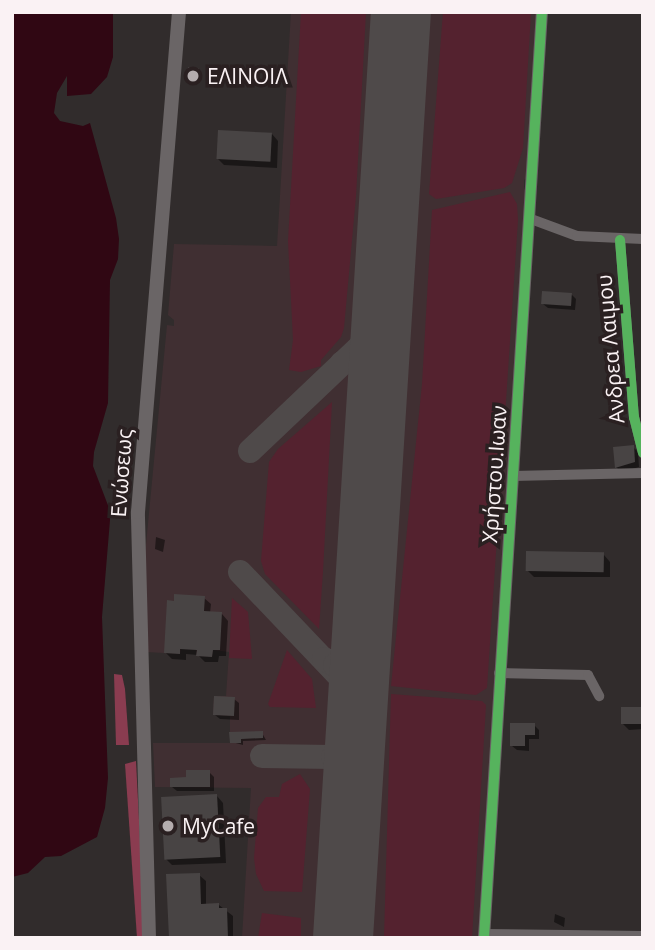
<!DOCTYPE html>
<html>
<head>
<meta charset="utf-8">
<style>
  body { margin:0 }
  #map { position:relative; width:655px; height:950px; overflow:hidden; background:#312c2c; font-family:"Open Sans",sans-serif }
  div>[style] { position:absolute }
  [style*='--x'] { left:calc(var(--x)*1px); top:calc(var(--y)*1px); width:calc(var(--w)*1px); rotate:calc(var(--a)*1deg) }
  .built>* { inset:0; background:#402f32 }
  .green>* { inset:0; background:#54222f }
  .forest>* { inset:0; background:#8a3c50 }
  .water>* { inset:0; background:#300713 }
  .shadow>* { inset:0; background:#0007 }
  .taxiway>* { height:24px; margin:-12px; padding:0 12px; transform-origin:12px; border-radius:12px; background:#4f4a4a }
  .runway>* { height:60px; margin:-30px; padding:0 30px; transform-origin:30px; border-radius:30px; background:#4f4a4a }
  .building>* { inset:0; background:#484444; transform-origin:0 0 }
  .minor>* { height:10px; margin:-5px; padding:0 5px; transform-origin:5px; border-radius:5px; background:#6a6566 }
  .tertiary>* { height:12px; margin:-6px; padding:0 6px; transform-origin:6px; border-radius:6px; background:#6a6566 }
  .secondary>* { height:14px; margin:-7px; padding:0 7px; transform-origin:7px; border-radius:7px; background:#6a6566 }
  .cycleway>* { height:10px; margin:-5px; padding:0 5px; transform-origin:5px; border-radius:5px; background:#56b35d }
  .dots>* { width:19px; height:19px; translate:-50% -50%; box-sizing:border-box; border:4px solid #2a2021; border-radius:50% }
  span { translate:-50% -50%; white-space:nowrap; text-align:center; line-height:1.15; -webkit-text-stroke:7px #2a2021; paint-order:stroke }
  .poi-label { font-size:21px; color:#faf2f4 }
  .left { translate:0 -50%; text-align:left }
  .street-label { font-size:21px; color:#faf2f4 }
  .frame { position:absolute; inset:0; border:14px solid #faf2f4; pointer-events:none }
</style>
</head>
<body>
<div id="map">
  <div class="built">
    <div style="clip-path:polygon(291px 12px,537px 12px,528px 177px,524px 180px,524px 189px,527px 191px,481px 938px,242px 938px,251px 788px,155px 787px,153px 743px,230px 743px,230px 716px,213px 715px,214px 696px,226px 696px,229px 652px,213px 650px,212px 657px,196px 656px,196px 650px,181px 649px,180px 654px,147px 652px,145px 555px,167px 325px,174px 326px,174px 320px,168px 315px,174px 244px,277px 246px)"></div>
  </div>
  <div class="green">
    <div style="clip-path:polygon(301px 12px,366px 12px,356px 196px,344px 328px,341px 337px,321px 360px,321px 366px,301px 372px,289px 370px,293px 340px,288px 241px)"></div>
    <div style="clip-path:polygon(443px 12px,531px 12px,523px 148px,512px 183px,504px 188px,436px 199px,429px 194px)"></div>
    <div style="clip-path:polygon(510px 192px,517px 204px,518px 220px,487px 688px,476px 695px,391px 686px,422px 384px,432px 210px)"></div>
    <div style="clip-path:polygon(332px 402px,323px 571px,319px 629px,265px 574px,261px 561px,269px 462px,278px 449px)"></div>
    <div style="clip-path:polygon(232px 598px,248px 612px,252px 659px,229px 658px)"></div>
    <div style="clip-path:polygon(287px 650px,312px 679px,316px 708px,270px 707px,268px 704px)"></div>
    <div style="clip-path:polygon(391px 694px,482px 701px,486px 705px,472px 938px,384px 938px)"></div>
    <div style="clip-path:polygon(300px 774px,310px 789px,302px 892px,264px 891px,256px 874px,254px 858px,258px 808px,266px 797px,279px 797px,282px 784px)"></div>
    <div style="clip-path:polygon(262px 913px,301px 918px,301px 938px,258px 938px)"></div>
  </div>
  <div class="forest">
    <div style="clip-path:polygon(114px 674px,122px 675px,125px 689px,129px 745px,116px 745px)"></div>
    <div style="clip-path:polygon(136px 761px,145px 938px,137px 938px,125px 764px)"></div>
  </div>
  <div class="water">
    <div style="clip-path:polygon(12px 12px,113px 12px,113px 57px,107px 77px,91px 94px,67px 96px,67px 76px,57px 93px,54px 113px,60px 121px,83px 126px,90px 123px,116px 218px,119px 239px,118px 259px,110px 280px,108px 403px,94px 452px,93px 466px,109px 508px,110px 520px,102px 617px,108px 778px,105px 808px,97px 837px,61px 856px,45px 857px,28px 873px,12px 877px)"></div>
  </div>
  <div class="shadow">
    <div style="clip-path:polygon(272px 134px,278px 141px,277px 168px,224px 165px,218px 159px)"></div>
    <div style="clip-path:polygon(571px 294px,576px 299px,575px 310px,548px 308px,543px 304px)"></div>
    <div style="clip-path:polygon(633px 447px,638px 452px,639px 467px,621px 472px,616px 467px)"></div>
    <div style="clip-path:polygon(156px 537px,165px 540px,163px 552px,155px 549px)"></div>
    <div style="clip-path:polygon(604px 555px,610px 562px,610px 577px,534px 577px,527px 570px)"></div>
    <div style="clip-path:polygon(204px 598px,211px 604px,210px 613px,222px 614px,228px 621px,226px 656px,219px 656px,218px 662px,205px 662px,198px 655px,186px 654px,186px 660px,172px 659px,165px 652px)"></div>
    <div style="clip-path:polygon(234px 699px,239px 703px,239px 720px,220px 719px,215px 715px)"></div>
    <div style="clip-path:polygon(643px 709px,643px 729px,629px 730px,622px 723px)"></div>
    <div style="clip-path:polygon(534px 725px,539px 730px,539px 739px,529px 739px,529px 751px,517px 750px,512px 746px)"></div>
    <div style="clip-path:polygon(262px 733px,266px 740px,243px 741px,243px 745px,232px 742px,231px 734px)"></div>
    <div style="clip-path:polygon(209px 772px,214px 777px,214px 791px,177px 791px,172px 787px)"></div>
    <div style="clip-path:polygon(217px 796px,223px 803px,226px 863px,172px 865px,166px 859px)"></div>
    <div style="clip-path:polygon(199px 875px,206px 881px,206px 905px,219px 905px,233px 916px,233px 938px,170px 938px)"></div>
    <div style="clip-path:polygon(555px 914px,565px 918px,564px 927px,554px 922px)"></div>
  </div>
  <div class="taxiway">
    <div style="--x:342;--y:363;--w:17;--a:-24"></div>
    <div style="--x:358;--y:356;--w:10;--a:17"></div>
    <div style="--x:368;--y:359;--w:13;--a:51"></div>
    <div style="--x:376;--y:369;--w:10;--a:79"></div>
    <div style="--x:250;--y:451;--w:163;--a:-43.5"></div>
    <div style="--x:368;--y:339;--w:22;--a:-54"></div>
    <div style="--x:240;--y:572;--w:148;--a:46.4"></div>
    <div style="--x:342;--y:679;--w:16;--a:52"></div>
    <div style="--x:352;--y:692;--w:21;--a:76"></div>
    <div style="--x:324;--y:659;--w:13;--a:29"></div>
    <div style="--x:335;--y:665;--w:7;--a:0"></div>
    <div style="--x:342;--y:665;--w:21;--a:-31"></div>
    <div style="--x:262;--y:756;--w:71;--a:0.8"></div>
    <div style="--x:333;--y:757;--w:14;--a:17"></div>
    <div style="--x:346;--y:761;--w:12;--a:55"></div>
  </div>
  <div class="runway">
    <div style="--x:343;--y:938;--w:928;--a:-86.42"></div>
  </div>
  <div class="building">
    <div style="left:188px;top:67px;width:11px;height:14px;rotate:5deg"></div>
    <div style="left:218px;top:130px;width:54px;height:29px;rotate:3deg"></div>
    <div style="left:542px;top:291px;width:30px;height:13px;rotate:4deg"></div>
    <div style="clip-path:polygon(634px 445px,635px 462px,615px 468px,613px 447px)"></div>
    <div style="left:526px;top:551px;width:78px;height:20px;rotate:1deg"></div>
    <div style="clip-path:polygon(174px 594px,205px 596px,204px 611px,222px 612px,220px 650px,213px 650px,212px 657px,196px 656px,197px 650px,180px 649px,180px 654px,164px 653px,167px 600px,174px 601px)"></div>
    <div style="left:214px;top:696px;width:21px;height:19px;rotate:3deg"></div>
    <div style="left:621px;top:707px;width:22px;height:17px"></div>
    <div style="clip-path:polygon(510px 723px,535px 723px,535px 735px,525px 735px,525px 746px,510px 746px)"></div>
    <div style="clip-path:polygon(263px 731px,263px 738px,241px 739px,241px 743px,230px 743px,229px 732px)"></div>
    <div style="clip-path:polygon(186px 770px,210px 770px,210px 787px,170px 787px,170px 778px,186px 777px)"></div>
    <div style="left:217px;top:794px;width:63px;height:56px;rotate:87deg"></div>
    <div style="clip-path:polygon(200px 873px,201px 904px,219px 903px,219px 908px,227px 908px,228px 938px,169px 938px,166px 874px)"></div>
  </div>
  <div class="minor">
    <div style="--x:531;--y:219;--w:49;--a:20.3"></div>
    <div style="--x:577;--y:236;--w:66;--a:2.6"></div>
    <div style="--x:620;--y:240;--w:178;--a:85.5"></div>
    <div style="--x:634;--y:417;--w:37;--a:76"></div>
    <div style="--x:513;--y:476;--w:130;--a:-1.3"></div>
    <div style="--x:499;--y:673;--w:89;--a:1.3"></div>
    <div style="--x:588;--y:675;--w:24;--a:62"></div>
    <div style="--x:484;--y:934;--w:159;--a:0.7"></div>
  </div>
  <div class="tertiary">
    <div style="--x:484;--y:938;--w:928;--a:-86.42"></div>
  </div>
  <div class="secondary">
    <div style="--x:149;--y:938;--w:426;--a:-91.5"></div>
    <div style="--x:138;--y:512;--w:502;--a:-85.31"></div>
  </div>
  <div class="cycleway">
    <div style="--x:620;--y:240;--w:178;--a:85.5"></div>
    <div style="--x:634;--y:417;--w:37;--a:76"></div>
    <div style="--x:484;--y:938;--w:928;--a:-86.42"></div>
  </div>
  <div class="dots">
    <div style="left:193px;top:76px;background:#b4adae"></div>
    <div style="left:168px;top:826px;background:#b4adae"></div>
  </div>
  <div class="poi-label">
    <span class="left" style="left:207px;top:76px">ΕΛΙΝΟΙΛ</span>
    <span class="left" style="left:182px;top:826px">MyCafe</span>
  </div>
  <div class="street-label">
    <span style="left:610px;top:349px;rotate:-95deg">Ανδρεα Λαιμου</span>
    <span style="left:121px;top:473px;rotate:-86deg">Ενώσεως</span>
    <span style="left:494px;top:474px;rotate:-86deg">Χρήστου.Ιωαν</span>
  </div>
  <div class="frame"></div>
</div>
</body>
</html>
